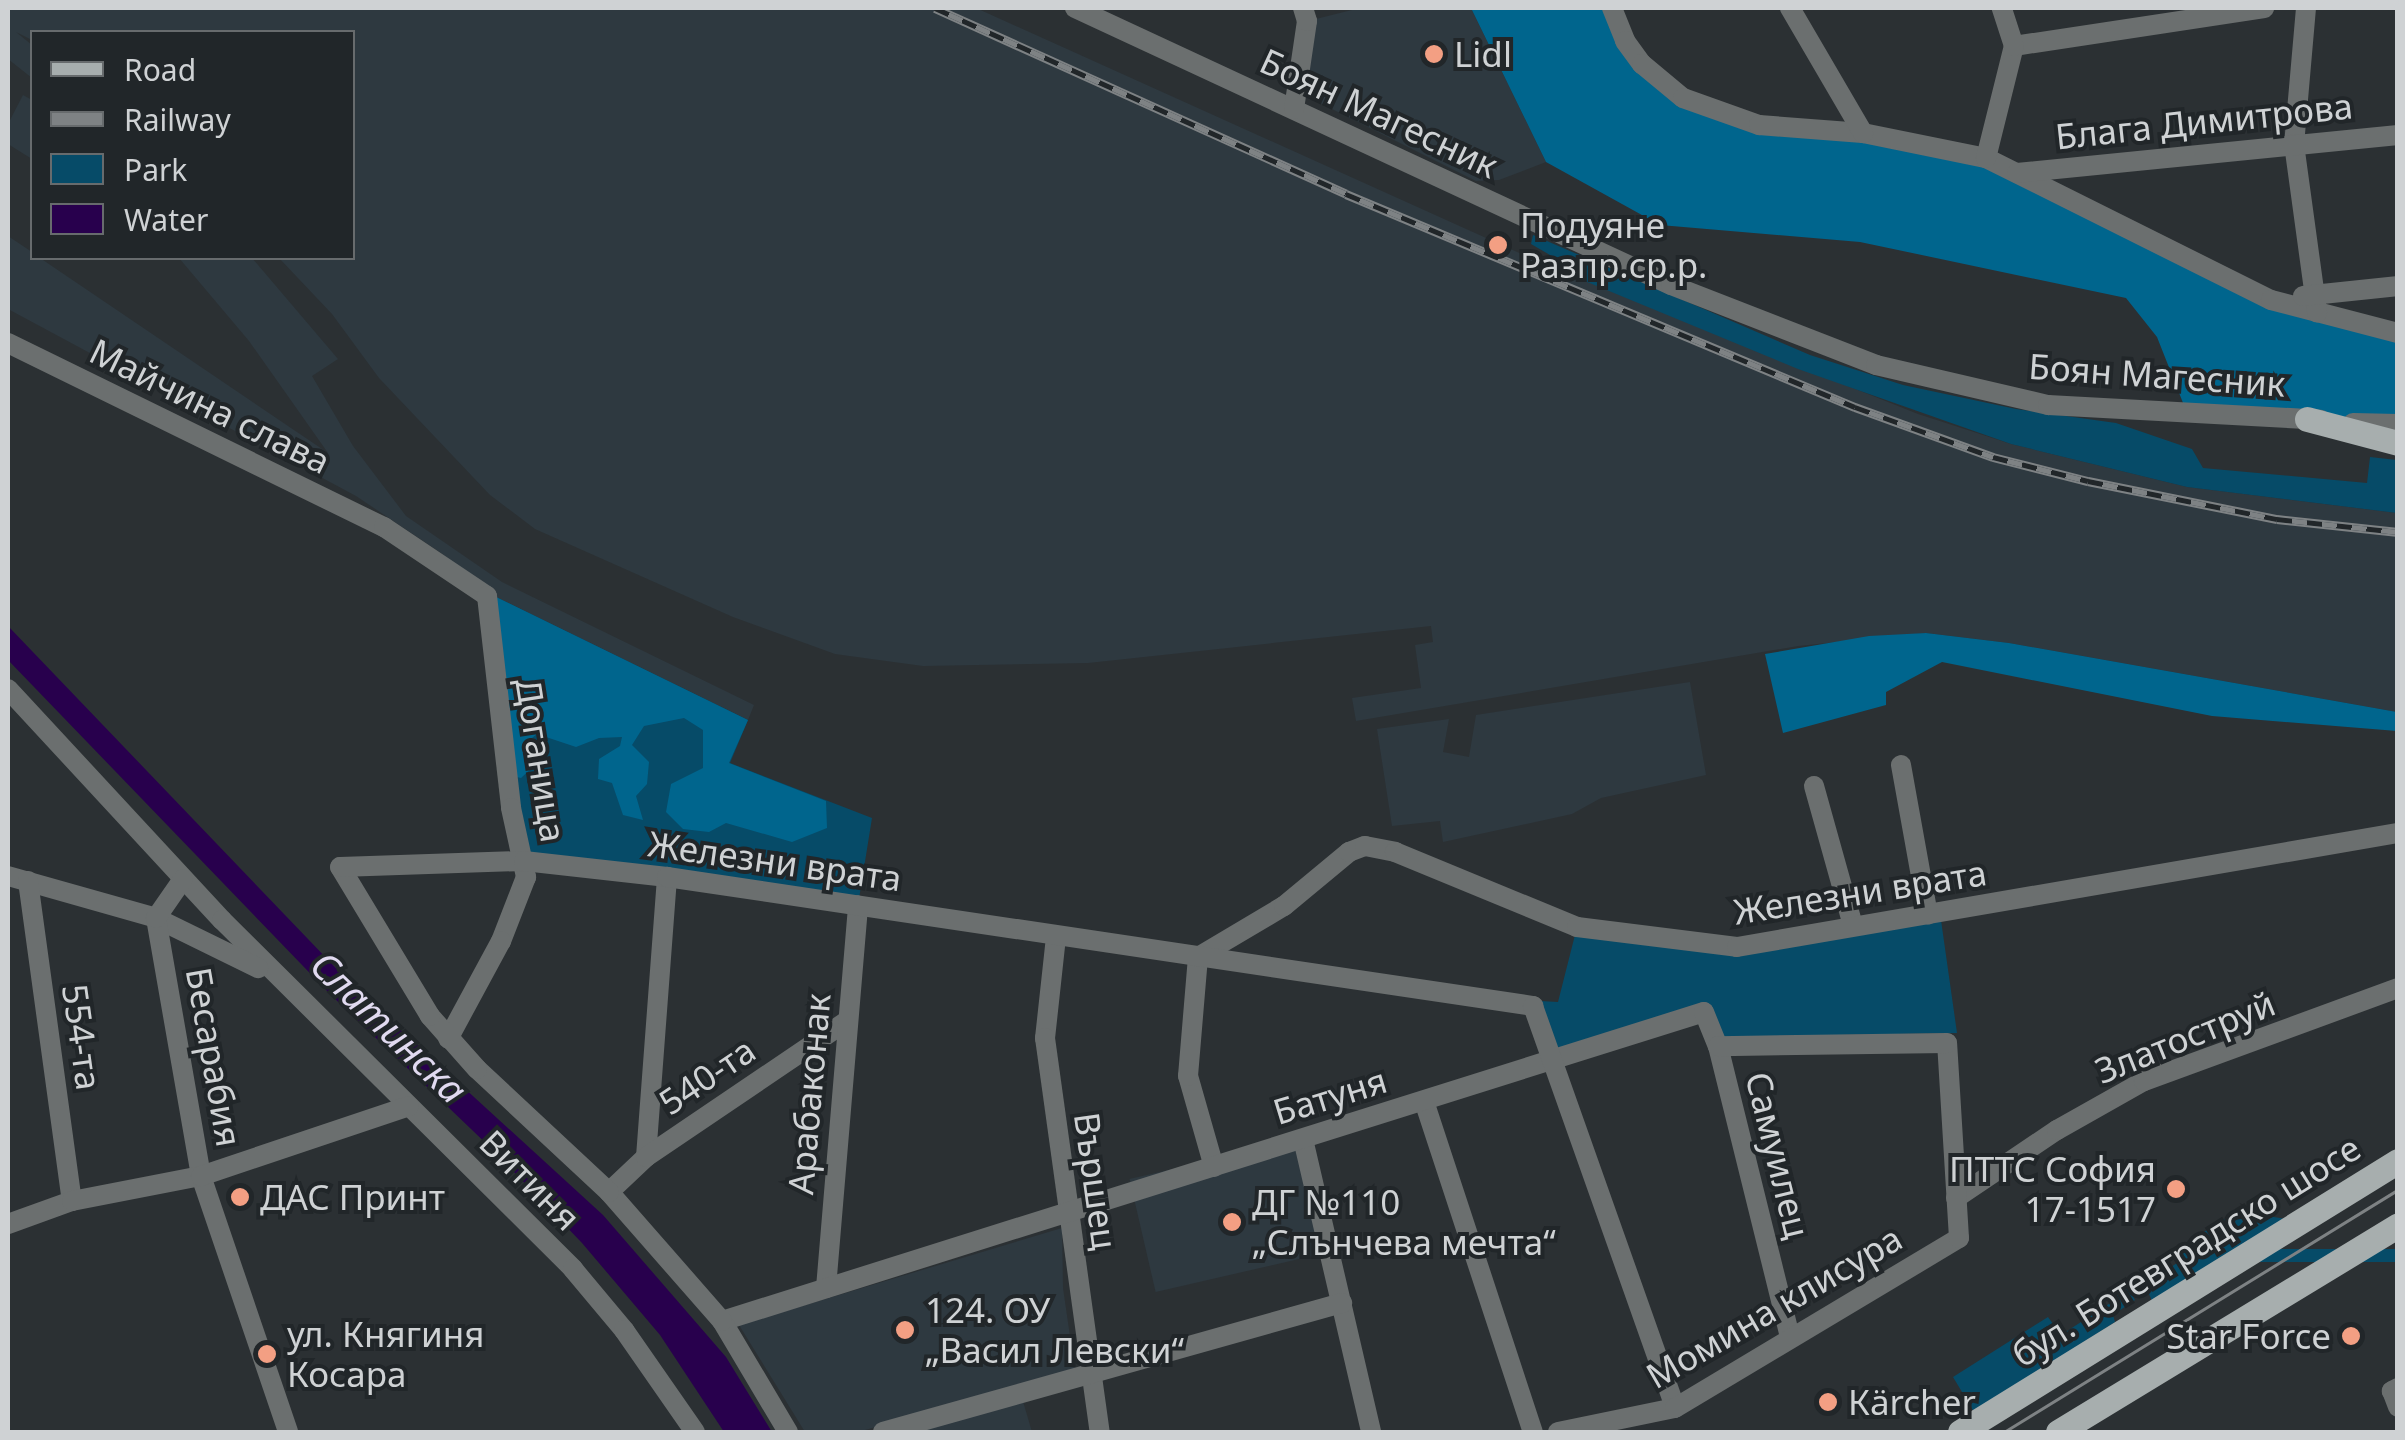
<!DOCTYPE html>
<html>
<head>
<meta charset="utf-8">
<style>
  body { margin:0 }
  #map { position:relative; width:2405px; height:1440px; overflow:hidden; background:#2b3033; font-family:"Noto Sans",sans-serif }
  div>[style] { position:absolute }
  [style*='--x'] { left:calc(var(--x)*1px); top:calc(var(--y)*1px); width:calc(var(--w)*1px); rotate:calc(var(--a)*1deg) }
  .built>* { inset:0; background:#2e3940; transform-origin:0 0 }
  .green>* { inset:0; background:#064b68; transform-origin:0 0 }
  .forest>* { inset:0; background:#00658d }
  .water>* { inset:0; background:#28004d }
  .minor>* { height:20px; margin:-10px; padding:0 10px; transform-origin:10px; border-radius:10px; background:#6b6f6f }
  .major>* { height:25px; margin:-12.5px; padding:0 12.5px; transform-origin:12.5px; border-radius:12.5px; background:#a7aeae }
  .tram>* { height:2.5px; margin:-1.25px; padding:0 1.25px; transform-origin:1.25px; border-radius:1.25px; background:#7e8284 }
  .rail>* { height:9px; margin-top:-4.5px; transform-origin:0; background:repeating-linear-gradient(90deg,#212629 0 15px,#7e8284 0 30px); box-sizing:border-box; border-block:2px solid #7e8284 }
  .dots>* { width:28px; height:28px; translate:-50% -50%; box-sizing:border-box; border:5px solid #212629; border-radius:50% }
  span { translate:-50% -50%; white-space:nowrap; text-align:center; line-height:1.15; -webkit-text-stroke:8px #212629; paint-order:stroke }
  .poi-label { font-size:35px; color:#cfd2d4 }
  .left { translate:0 -50%; text-align:left }
  .right { translate:-100% -50%; text-align:right }
  .street-label { font-size:35px; color:#cfd2d4 }
  .water-label { font-size:38px; color:#e1daf0; font-style:italic }
  .frame { position:absolute; inset:0; border:10px solid #cfd2d4; pointer-events:none }
  .legend { position:absolute; left:30px; top:30px; width:325px; height:230px; box-sizing:border-box; background:#212629; border:2px solid #676b6d; margin:0; padding:12px 18px; list-style:none; font-size:30px; color:#cfd2d4 }
  .legend li { display:flex; align-items:center; gap:20px; height:50px }
  .legend b { width:50px; border:2px solid #676b6d }
</style>
</head>
<body>
<div id="map">
  <div class="built">
    <div style="clip-path:polygon(8px 8px,976px 8px,1546px 265px,1918px 414px,2011px 444px,2187px 487px,2397px 513px,2397px 712px,2009px 643px,1926px 633px,1798px 646px,1356px 721px,1352px 698px,1421px 688px,1415px 645px,1433px 642px,1431px 626px,1088px 663px,923px 666px,835px 654px,733px 617px,535px 529px,490px 495px,379px 378px,332px 314px,279px 258px,352px 258px,352px 32px,32px 32px,32px 40px,16px 32px,32px 45px,32px 78px,8px 59px)"></div>
    <div style="clip-path:polygon(1360px 8px,1471px 8px,1546px 162px,1499px 180px,1476px 181px,1302px 94px,1312px 20px)"></div>
    <div style="clip-path:polygon(23px 95px,32px 100px,32px 159px,8px 144px,8px 124px)"></div>
    <div style="clip-path:polygon(8px 236px,32px 252px,32px 258px,40px 258px,328px 453px,249px 341px,179px 258px,252px 258px,338px 359px,312px 376px,353px 446px,406px 516px,502px 582px,754px 705px,748px 720px,496px 597px,441px 553px,356px 496px,8px 309px)"></div>
    <div style="clip-path:polygon(1690px 682px,1706px 775px,1601px 798px,1572px 814px,1443px 842px,1440px 821px,1392px 826px,1377px 729px,1449px 719px,1443px 752px,1469px 757px,1476px 715px)"></div>
    <div style="left:1303px;top:1139px;width:116px;height:178px;rotate:77deg"></div>
    <div style="clip-path:polygon(1062px 1228px,1063px 1288px,1075px 1371px,858px 1432px,805px 1432px,739px 1325px)"></div>
    <div style="clip-path:polygon(1022px 1398px,1032px 1432px,912px 1432px)"></div>
  </div>
  <div class="green">
    <div style="clip-path:polygon(1533px 235px,1810px 355px,1903px 385px,2016px 409px,2116px 423px,2192px 449px,2203px 468px,2367px 483px,2370px 457px,2397px 460px,2397px 513px,2187px 487px,2011px 444px,1798px 369px,1546px 265px,1550px 255px,1531px 244px)"></div>
    <div style="clip-path:polygon(496px 597px,748px 720px,730px 763px,872px 818px,858px 905px,524px 861px)"></div>
    <div style="clip-path:polygon(1940px 913px,1957px 1033px,1723px 1037px,1711px 1006px,1560px 1054px,1540px 1001px,1558px 1002px,1577px 927px,1737px 947px)"></div>
    <div style="clip-path:polygon(2237px 1211px,2286px 1219px,2152px 1301px,2145px 1285px,2177px 1263px,2174px 1251px)"></div>
    <div style="left:2397px;top:1249px;width:13px;height:201px;rotate:90deg"></div>
    <div style="clip-path:polygon(2125px 1282px,2135px 1300px,2113px 1315px,2115px 1322px,1974px 1412px,1953px 1377px,2048px 1317px,2061px 1335px,2118px 1298px,2114px 1289px)"></div>
  </div>
  <div class="forest">
    <div style="clip-path:polygon(1471px 8px,1612px 8px,1625px 41px,1712px 110px,1986px 158px,2271px 300px,2397px 333px,2397px 424px,2187px 413px,2157px 337px,2126px 298px,1860px 242px,1660px 225px,1546px 162px)"></div>
    <div style="clip-path:polygon(496px 597px,748px 720px,729px 763px,826px 801px,827px 828px,792px 842px,726px 823px,709px 832px,683px 829px,666px 812px,671px 784px,703px 768px,703px 730px,684px 718px,644px 726px,632px 745px,649px 762px,647px 784px,636px 796px,643px 820px,623px 815px,612px 783px,598px 779px,599px 759px,620px 746px,622px 737px,599px 738px,576px 747px,537px 734px,522px 746px,536px 764px,521px 778px,512px 776px)"></div>
    <div style="clip-path:polygon(1926px 633px,2009px 643px,2397px 712px,2397px 731px,2212px 716px,1942px 662px,1886px 692px,1886px 705px,1783px 733px,1765px 654px,1869px 636px)"></div>
  </div>
  <div class="water">
    <div style="clip-path:polygon(8px 626px,355px 988px,603px 1215px,726px 1357px,772px 1432px,724px 1432px,660px 1335px,582px 1243px,494px 1151px,331px 995px,8px 660px)"></div>
  </div>
  <div class="minor">
    <div style="--x:1075;--y:8;--w:657;--a:24.93"></div>
    <div style="--x:1671;--y:285;--w:220;--a:21.3"></div>
    <div style="--x:1876;--y:365;--w:177;--a:13.1"></div>
    <div style="--x:2048;--y:405;--w:273;--a:3.1"></div>
    <div style="--x:1612;--y:8;--w:35;--a:68"></div>
    <div style="--x:1625;--y:41;--w:29;--a:54"></div>
    <div style="--x:1642;--y:64;--w:53;--a:39.7"></div>
    <div style="--x:1683;--y:98;--w:81;--a:19.6"></div>
    <div style="--x:1759;--y:125;--w:104;--a:4.4"></div>
    <div style="--x:1863;--y:133;--w:126;--a:11.5"></div>
    <div style="--x:1986;--y:158;--w:318;--a:26.5"></div>
    <div style="--x:2271;--y:300;--w:131;--a:14.6"></div>
    <div style="--x:1790;--y:8;--w:145;--a:59.7"></div>
    <div style="--x:2306;--y:8;--w:137;--a:95"></div>
    <div style="--x:2294;--y:144;--w:170;--a:82.2"></div>
    <div style="--x:2014;--y:46;--w:253;--a:-8.6"></div>
    <div style="--x:1294;--y:109;--w:89;--a:-81.6"></div>
    <div style="--x:1307;--y:21;--w:14;--a:-107"></div>
    <div style="--x:1986;--y:158;--w:115;--a:-76"></div>
    <div style="--x:2014;--y:46;--w:40;--a:-108"></div>
    <div style="--x:2017;--y:173;--w:383;--a:-5.7"></div>
    <div style="--x:2303;--y:296;--w:96;--a:-6"></div>
    <div style="--x:8;--y:343;--w:419;--a:26.1"></div>
    <div style="--x:384;--y:527;--w:124;--a:33.8"></div>
    <div style="--x:487;--y:596;--w:213;--a:83.5"></div>
    <div style="--x:511;--y:808;--w:71;--a:77.7"></div>
    <div style="--x:526;--y:877;--w:69;--a:111.3"></div>
    <div style="--x:501;--y:941;--w:111;--a:118.4"></div>
    <div style="--x:2353;--y:423;--w:45;--a:1.3"></div>
    <div style="--x:8;--y:689;--w:315;--a:47.2"></div>
    <div style="--x:222;--y:920;--w:495;--a:44.8"></div>
    <div style="--x:573;--y:1269;--w:80;--a:50.1"></div>
    <div style="--x:624;--y:1330;--w:124;--a:55.2"></div>
    <div style="--x:1901;--y:765;--w:152;--a:79.8"></div>
    <div style="--x:1814;--y:786;--w:145;--a:74.4"></div>
    <div style="--x:8;--y:876;--w:154;--a:15.8"></div>
    <div style="--x:156;--y:918;--w:114;--a:26.1"></div>
    <div style="--x:28;--y:881;--w:323;--a:82.2"></div>
    <div style="--x:156;--y:918;--w:262;--a:80.1"></div>
    <div style="--x:201;--y:1176;--w:270;--a:71.2"></div>
    <div style="--x:156;--y:918;--w:47;--a:-55.3"></div>
    <div style="--x:1056;--y:937;--w:102;--a:96.2"></div>
    <div style="--x:1045;--y:1038;--w:398;--a:82.1"></div>
    <div style="--x:1424;--y:1101;--w:348;--a:71.8"></div>
    <div style="--x:1303;--y:1139;--w:301;--a:76.9"></div>
    <div style="--x:646;--y:1157;--w:281;--a:-85.7"></div>
    <div style="--x:1214;--y:1167;--w:95;--a:-105.9"></div>
    <div style="--x:1188;--y:1076;--w:119;--a:-85.2"></div>
    <div style="--x:1198;--y:957;--w:100;--a:-30.7"></div>
    <div style="--x:1284;--y:906;--w:85;--a:-39.7"></div>
    <div style="--x:1349;--y:852;--w:17;--a:-21"></div>
    <div style="--x:1365;--y:846;--w:31;--a:11"></div>
    <div style="--x:1395;--y:852;--w:197;--a:22.4"></div>
    <div style="--x:1577;--y:927;--w:161;--a:7.1"></div>
    <div style="--x:1737;--y:947;--w:671;--a:-9.79"></div>
    <div style="--x:609;--y:1192;--w:51;--a:-43.4"></div>
    <div style="--x:646;--y:1157;--w:243;--a:-34.1"></div>
    <div style="--x:1956;--y:1198;--w:122;--a:-34"></div>
    <div style="--x:2057;--y:1130;--w:100;--a:-29.4"></div>
    <div style="--x:2144;--y:1081;--w:270;--a:-20.1"></div>
    <div style="--x:8;--y:1224;--w:68;--a:-19.8"></div>
    <div style="--x:72;--y:1201;--w:131;--a:-11"></div>
    <div style="--x:201;--y:1176;--w:219;--a:-18.6"></div>
    <div style="--x:826;--y:1288;--w:384;--a:-85.2"></div>
    <div style="--x:722;--y:1321;--w:1029;--a:-17.47"></div>
    <div style="--x:1704;--y:1012;--w:37;--a:68"></div>
    <div style="--x:1718;--y:1046;--w:300;--a:76.1"></div>
    <div style="--x:2398;--y:1388;--w:7;--a:153"></div>
    <div style="--x:2392;--y:1391;--w:17;--a:69"></div>
    <div style="--x:788;--y:1432;--w:129;--a:-120.7"></div>
    <div style="--x:722;--y:1321;--w:171;--a:-131.2"></div>
    <div style="--x:609;--y:1192;--w:180;--a:-137"></div>
    <div style="--x:477;--y:1069;--w:71;--a:-131.6"></div>
    <div style="--x:430;--y:1016;--w:174;--a:-121.1"></div>
    <div style="--x:340;--y:867;--w:184;--a:-1.9"></div>
    <div style="--x:524;--y:861;--w:144;--a:6.4"></div>
    <div style="--x:667;--y:877;--w:876;--a:8.47"></div>
    <div style="--x:1533;--y:1006;--w:426;--a:70.5"></div>
    <div style="--x:883;--y:1432;--w:477;--a:-15.7"></div>
    <div style="--x:1558;--y:1432;--w:119;--a:-11.6"></div>
    <div style="--x:1675;--y:1408;--w:331;--a:-30.9"></div>
    <div style="--x:1959;--y:1238;--w:195;--a:-93.5"></div>
    <div style="--x:1947;--y:1043;--w:229;--a:179.2"></div>
  </div>
  <div class="major">
    <div style="--x:2307;--y:419;--w:94;--a:14.8"></div>
    <div style="--x:1960;--y:1432;--w:515;--a:-31.75"></div>
    <div style="--x:2058;--y:1432;--w:398;--a:-31.3"></div>
  </div>
  <div class="tram">
    <div style="--x:2004;--y:1432;--w:462;--a:-31.6"></div>
  </div>
  <div class="rail">
    <div style="--x:935;--y:8;--w:451;--a:24.3"></div>
    <div style="--x:1346;--y:194;--w:552;--a:22.71"></div>
    <div style="--x:1855;--y:407;--w:147;--a:19.9"></div>
    <div style="--x:1993;--y:457;--w:98;--a:14.2"></div>
    <div style="--x:2088;--y:481;--w:193;--a:11.4"></div>
    <div style="--x:2277;--y:519;--w:122;--a:6.1"></div>
  </div>
  <div class="dots">
    <div style="left:1434px;top:54px;background:#f39f83"></div>
    <div style="left:1498px;top:245px;background:#f39f83"></div>
    <div style="left:2176px;top:1189px;background:#f39f83"></div>
    <div style="left:240px;top:1197px;background:#f39f83"></div>
    <div style="left:1232px;top:1222px;background:#f39f83"></div>
    <div style="left:905px;top:1330px;background:#f39f83"></div>
    <div style="left:2351px;top:1336px;background:#f39f83"></div>
    <div style="left:267px;top:1354px;background:#f39f83"></div>
    <div style="left:1828px;top:1402px;background:#f39f83"></div>
  </div>
  <div class="poi-label">
    <span class="left" style="left:1454px;top:54px">Lidl</span>
    <span class="left" style="left:1520px;top:245px">Подуяне<br>Разпр.ср.р.</span>
    <span class="right" style="left:2156px;top:1189px">ПТТС София<br>17-1517</span>
    <span class="left" style="left:260px;top:1197px">ДАС Принт</span>
    <span class="left" style="left:1252px;top:1222px">ДГ №110<br>„Слънчева мечта“</span>
    <span class="left" style="left:925px;top:1330px">124. ОУ<br>„Васил Левски“</span>
    <span class="left" style="left:287px;top:1354px">ул. Княгиня<br>Косара</span>
    <span class="right" style="left:2331px;top:1336px">Star Force</span>
    <span class="left" style="left:1848px;top:1402px">Кärcher</span>
  </div>
  <div class="street-label">
    <span style="left:1379px;top:113px;rotate:25deg">Боян Магесник</span>
    <span style="left:2204px;top:121px;rotate:-6deg">Блага Димитрова</span>
    <span style="left:2157px;top:375px;rotate:4deg">Боян Магесник</span>
    <span style="left:210px;top:406px;rotate:26deg">Майчина слава</span>
    <span style="left:541px;top:760px;rotate:81deg">Доганица</span>
    <span style="left:775px;top:861px;rotate:8deg">Железни врата</span>
    <span style="left:1860px;top:892px;rotate:-9deg">Железни врата</span>
    <span style="left:82px;top:1037px;rotate:82deg">554-та</span>
    <span style="left:2185px;top:1037px;rotate:-22deg">Златоструй</span>
    <span style="left:214px;top:1057px;rotate:80deg">Бесарабия</span>
    <span style="left:707px;top:1076px;rotate:-34deg">540-та</span>
    <span style="left:809px;top:1094px;rotate:-85deg">Арабаконак</span>
    <span style="left:1330px;top:1096px;rotate:-17deg">Батуня</span>
    <span style="left:1778px;top:1155px;rotate:76deg">Самуилец</span>
    <span style="left:530px;top:1180px;rotate:45deg">Витиня</span>
    <span style="left:1096px;top:1181px;rotate:82deg">Вършец</span>
    <span style="left:2186px;top:1251px;rotate:-32deg">бул. Ботевградско шосе</span>
    <span style="left:1774px;top:1307px;rotate:-30deg">Момина клисура</span>
  </div>
  <div class="water-label">
    <span style="left:389px;top:1027px;rotate:44deg">Слатинска</span>
  </div>
  <div class="frame"></div>
  <ul class="legend">
  <li><b style="height:12px;background:#a7aeae"></b>Road</li>
  <li><b style="height:12px;background:#7e8284"></b>Railway</li>
  <li><b style="height:28px;background:#064b68"></b>Park</li>
  <li><b style="height:28px;background:#28004d"></b>Water</li>
  </ul>
</div>
</body>
</html>
